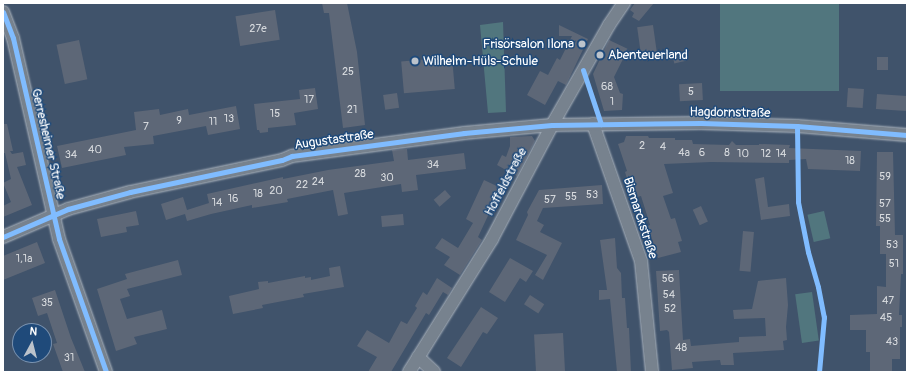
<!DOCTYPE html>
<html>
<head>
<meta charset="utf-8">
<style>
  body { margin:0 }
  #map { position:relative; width:910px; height:375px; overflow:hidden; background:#40536b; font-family:Pangolin,sans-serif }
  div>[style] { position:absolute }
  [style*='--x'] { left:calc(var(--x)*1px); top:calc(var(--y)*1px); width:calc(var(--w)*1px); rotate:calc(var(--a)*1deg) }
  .green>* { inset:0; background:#51767e; transform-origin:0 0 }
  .building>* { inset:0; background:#5d6777; transform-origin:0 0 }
  .roads { filter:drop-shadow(0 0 1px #a9b2bc) drop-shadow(0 0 1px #a9b2bc) }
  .minor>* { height:12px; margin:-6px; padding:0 6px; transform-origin:6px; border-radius:6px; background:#77828e }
  .cycleway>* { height:5px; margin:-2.5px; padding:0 2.5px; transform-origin:2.5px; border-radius:2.5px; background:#80bcff }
  .dots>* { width:11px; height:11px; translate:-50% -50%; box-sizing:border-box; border:2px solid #1f4a7a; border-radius:50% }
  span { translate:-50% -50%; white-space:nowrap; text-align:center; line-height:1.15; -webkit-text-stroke:3px #1f4a7a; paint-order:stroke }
  .number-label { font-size:11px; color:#d6d9dd }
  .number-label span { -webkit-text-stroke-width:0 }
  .poi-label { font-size:13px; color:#fff }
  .right { translate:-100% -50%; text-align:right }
  .left { translate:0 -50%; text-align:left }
  .street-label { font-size:13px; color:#fff }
  .frame { position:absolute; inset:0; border:4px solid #fff; pointer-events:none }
  .north { position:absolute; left:12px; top:323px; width:40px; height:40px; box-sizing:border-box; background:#1f4a7a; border:1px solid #7992af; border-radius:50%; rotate:7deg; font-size:11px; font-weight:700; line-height:16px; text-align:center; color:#fff }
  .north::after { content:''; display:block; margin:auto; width:14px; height:18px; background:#bcc3cb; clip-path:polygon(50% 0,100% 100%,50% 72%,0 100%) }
</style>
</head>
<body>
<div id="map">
  <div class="green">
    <div style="left:720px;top:3px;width:119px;height:88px"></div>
    <div style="clip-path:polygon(503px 22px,506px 112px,488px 113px,480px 25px)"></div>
    <div style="left:824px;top:211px;width:28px;height:17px;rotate:77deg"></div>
    <div style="left:812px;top:292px;width:49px;height:17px;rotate:82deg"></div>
  </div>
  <div class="building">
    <div style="clip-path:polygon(322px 3px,347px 3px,357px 52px,365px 125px,343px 128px,329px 13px,324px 13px)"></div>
    <div style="clip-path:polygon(635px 3px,654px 3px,639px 21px,632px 17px,634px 13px,630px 10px)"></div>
    <div style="left:275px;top:10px;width:30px;height:40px;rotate:81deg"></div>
    <div style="clip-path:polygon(559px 25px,588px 39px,566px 85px,558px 81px,545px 105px,527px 95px,540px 71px,548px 75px,557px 58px,560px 60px,572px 36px,559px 36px)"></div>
    <div style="left:653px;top:25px;width:27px;height:16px;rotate:82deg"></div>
    <div style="left:79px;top:40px;width:40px;height:23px;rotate:78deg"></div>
    <div style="clip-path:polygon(609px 40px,628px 49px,614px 77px,620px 93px,623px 94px,622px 110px,604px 111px,593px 74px)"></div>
    <div style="left:684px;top:52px;width:9px;height:12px;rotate:77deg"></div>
    <div style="left:452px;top:57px;width:32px;height:51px;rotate:85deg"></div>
    <div style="left:877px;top:57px;width:11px;height:13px"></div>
    <div style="left:702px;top:83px;width:17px;height:23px;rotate:87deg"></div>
    <div style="clip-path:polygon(315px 88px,318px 109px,294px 113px,296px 125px,268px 128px,268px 132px,260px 133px,259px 130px,257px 130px,254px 104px,300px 99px,299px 90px)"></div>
    <div style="left:848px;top:88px;width:16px;height:19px;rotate:4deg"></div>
    <div style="left:397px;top:93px;width:15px;height:14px;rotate:82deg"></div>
    <div style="left:877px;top:94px;width:30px;height:15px;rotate:4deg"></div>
    <div style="clip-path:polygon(236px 106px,240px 129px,208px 135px,206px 126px,153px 136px,154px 144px,124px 147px,126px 155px,62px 168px,57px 146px,136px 130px,134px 112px,159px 109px,160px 115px,188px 109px,189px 115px)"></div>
    <div style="clip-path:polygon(3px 124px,7px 124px,13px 151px,10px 151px,12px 154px,23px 152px,26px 165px,17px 167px,32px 205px,3px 217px,3px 206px,11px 202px,3px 183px,11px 179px,5px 153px,3px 153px)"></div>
    <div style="clip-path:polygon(532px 136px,535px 141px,517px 176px,497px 165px,502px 155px,506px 157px,510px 146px,510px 137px)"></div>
    <div style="clip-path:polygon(626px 136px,648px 136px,649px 138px,675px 138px,675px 140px,692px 140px,693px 144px,729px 145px,732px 141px,736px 145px,759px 145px,759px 144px,790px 145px,789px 148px,861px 151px,860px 171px,808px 169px,806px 159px,789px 160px,789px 163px,711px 162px,664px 164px,673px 193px,663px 196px,671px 219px,675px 218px,682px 241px,678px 242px,681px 252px,658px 258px,648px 226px,650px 225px,641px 196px,633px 198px,625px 172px,627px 171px,618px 144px,624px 142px)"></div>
    <div style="clip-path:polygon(407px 149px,408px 160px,464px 153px,466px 169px,416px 175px,418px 190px,402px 192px,401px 184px,344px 193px,348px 214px,338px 216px,333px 190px,287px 199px,288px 202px,252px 208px,252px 205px,211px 214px,187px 221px,185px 214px,166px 220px,161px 204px,183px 197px,187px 210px,209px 203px,207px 194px,283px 177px,283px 179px,328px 170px,394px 161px,392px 150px)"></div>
    <div style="clip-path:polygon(877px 152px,893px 152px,895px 235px,903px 235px,903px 274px,901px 274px,899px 315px,902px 315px,902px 327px,900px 327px,900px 359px,892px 359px,892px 372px,870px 372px,870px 352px,866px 352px,866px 330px,850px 330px,850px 315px,877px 314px,877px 286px,886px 287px,886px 254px,880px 254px,880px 226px,876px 226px)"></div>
    <div style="clip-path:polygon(764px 177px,768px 207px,789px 204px,790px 216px,761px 220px,755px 179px)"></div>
    <div style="clip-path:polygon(484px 180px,501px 188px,478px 237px,482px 240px,460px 275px,444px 265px,450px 257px,435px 248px,442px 238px,458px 248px,473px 223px,466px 219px)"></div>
    <div style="clip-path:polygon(602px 185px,603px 204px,543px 208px,537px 221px,544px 225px,540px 232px,562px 243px,543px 280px,535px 275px,547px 255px,516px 240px,528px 215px,527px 212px,539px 190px)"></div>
    <div style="left:445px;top:190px;width:9px;height:15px;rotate:49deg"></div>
    <div style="left:701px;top:206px;width:17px;height:9px;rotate:66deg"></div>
    <div style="clip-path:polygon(136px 211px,139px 225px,126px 227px,127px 232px,101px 237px,97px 219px)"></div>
    <div style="left:403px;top:214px;width:11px;height:22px;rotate:85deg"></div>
    <div style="left:743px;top:231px;width:11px;height:40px;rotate:5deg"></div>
    <div style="clip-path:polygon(615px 238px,617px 268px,621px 273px,622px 298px,625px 298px,627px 328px,629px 328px,631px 372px,617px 372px,610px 299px,599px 300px,599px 290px,607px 290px,600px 240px)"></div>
    <div style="clip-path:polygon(37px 242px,45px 263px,3px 280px,3px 256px)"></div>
    <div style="clip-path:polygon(510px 258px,533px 271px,526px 282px,520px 278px,505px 302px,489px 292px)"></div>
    <div style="clip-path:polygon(178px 260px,182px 275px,127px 289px,130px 296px,120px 299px,127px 319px,162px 310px,167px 329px,134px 337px,137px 344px,116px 351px,97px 289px,127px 279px,125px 274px)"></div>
    <div style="clip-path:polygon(340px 266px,344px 287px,303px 294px,304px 297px,262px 305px,263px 308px,233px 314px,229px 296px,259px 289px,258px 282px,268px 281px,268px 283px,305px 276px,305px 278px,311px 277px,311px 280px,330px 276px,329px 268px)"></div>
    <div style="clip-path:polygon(679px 270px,683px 340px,690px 339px,691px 346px,739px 342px,739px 337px,766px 336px,765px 318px,734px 319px,733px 310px,752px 309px,758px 281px,786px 278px,788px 305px,786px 327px,787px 340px,783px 341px,784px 350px,733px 353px,734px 365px,721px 365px,720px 360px,692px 362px,693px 368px,672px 370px,669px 332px,667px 330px,660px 331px,656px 271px)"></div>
    <div style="clip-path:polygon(437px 278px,452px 288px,448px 295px,443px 292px,429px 315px,426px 313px,391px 372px,368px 372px,377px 357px,357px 346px,367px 330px,389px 343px,401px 321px,407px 324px,417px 308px,415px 306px,423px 292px,427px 295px)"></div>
    <div style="clip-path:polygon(55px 290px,71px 338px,85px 372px,63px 372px,53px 344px,57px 343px,47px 313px,38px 316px,32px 298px)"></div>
    <div style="left:530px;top:295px;width:17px;height:11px;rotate:33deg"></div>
    <div style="clip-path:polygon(481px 307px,498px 318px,487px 334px,483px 332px,461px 367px,447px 358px)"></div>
    <div style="left:563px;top:333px;width:39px;height:29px;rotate:87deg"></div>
  </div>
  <div class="roads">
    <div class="minor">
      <div style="--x:3;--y:12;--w:28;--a:69"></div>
      <div style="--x:13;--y:38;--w:206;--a:77.1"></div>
      <div style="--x:59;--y:239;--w:141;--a:70.5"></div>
      <div style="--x:593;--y:124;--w:145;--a:70.7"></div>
      <div style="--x:641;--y:261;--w:112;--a:84.3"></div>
      <div style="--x:3;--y:237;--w:71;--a:-23.3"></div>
      <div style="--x:68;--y:209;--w:64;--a:-15.3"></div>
      <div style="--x:130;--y:192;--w:155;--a:-11.9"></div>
      <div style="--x:282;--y:160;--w:11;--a:-22"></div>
      <div style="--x:292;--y:156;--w:174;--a:-7.6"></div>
      <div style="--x:464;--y:133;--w:88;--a:-5.2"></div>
      <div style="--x:552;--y:125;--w:149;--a:-0.8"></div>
      <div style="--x:701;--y:123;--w:96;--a:1.8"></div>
      <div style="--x:797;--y:126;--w:110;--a:4.7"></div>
      <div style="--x:418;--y:357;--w:22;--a:43"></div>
      <div style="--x:409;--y:372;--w:157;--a:-58"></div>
      <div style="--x:492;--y:239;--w:129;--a:-62.2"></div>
      <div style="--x:552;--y:125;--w:115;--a:-60.3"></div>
      <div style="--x:609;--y:25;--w:27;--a:-56"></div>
    </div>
  </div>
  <div class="cycleway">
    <div style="--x:3;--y:12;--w:28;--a:69"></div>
    <div style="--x:13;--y:38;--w:206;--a:77.1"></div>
    <div style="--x:59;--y:239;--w:141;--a:70.5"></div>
    <div style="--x:583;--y:70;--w:57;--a:71.6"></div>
    <div style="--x:797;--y:126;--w:76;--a:89.2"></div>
    <div style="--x:798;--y:202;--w:51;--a:78.7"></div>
    <div style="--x:808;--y:252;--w:36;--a:74"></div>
    <div style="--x:818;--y:287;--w:31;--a:79"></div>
    <div style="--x:824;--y:317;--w:55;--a:95.2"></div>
    <div style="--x:3;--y:237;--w:71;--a:-23.3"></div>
    <div style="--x:68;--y:209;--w:64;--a:-15.3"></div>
    <div style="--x:130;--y:192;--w:155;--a:-11.9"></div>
    <div style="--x:282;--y:160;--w:11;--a:-22"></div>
    <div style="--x:292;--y:156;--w:174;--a:-7.6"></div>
    <div style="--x:464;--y:133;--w:88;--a:-5.2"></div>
    <div style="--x:552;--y:125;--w:149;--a:-0.8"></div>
    <div style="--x:701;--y:123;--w:96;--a:1.8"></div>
    <div style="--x:797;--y:126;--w:110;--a:4.7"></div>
  </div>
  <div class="dots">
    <div style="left:582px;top:44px;background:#bcc3cb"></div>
    <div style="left:600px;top:55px;background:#bcc3cb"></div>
    <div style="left:415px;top:61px;background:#bcc3cb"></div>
  </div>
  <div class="number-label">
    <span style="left:258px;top:29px">27e</span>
    <span style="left:348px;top:72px">25</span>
    <span style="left:607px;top:87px">68</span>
    <span style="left:691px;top:92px">5</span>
    <span style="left:309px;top:100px">17</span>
    <span style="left:612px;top:102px">1</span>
    <span style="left:352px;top:110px">21</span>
    <span style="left:275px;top:114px">15</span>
    <span style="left:229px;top:119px">13</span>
    <span style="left:179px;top:121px">9</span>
    <span style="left:213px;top:122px">11</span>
    <span style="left:146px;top:127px">7</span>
    <span style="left:642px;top:146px">2</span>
    <span style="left:663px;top:147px">4</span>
    <span style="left:95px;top:150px">40</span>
    <span style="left:684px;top:153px">4a</span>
    <span style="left:702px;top:153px">6</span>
    <span style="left:727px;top:153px">8</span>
    <span style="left:743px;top:154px">10</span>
    <span style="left:766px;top:154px">12</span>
    <span style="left:781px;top:154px">14</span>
    <span style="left:71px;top:155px">34</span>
    <span style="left:850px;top:161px">18</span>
    <span style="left:433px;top:165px">34</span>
    <span style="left:360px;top:174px">28</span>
    <span style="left:885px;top:177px">59</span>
    <span style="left:387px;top:178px">30</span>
    <span style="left:318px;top:182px">24</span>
    <span style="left:302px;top:185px">22</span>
    <span style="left:276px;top:191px">20</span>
    <span style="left:258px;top:194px">18</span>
    <span style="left:592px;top:195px">53</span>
    <span style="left:571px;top:197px">55</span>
    <span style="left:233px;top:199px">16</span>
    <span style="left:550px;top:200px">57</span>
    <span style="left:217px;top:203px">14</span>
    <span style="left:885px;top:204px">57</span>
    <span style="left:885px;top:219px">55</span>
    <span style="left:892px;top:245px">53</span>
    <span style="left:24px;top:259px">1,1a</span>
    <span style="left:894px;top:264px">51</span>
    <span style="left:668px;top:279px">56</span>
    <span style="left:669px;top:295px">54</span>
    <span style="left:888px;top:301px">47</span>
    <span style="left:47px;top:303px">35</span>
    <span style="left:670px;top:309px">52</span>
    <span style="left:886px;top:318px">45</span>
    <span style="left:892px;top:342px">43</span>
    <span style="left:681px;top:348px">48</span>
    <span style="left:69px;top:358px">31</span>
  </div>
  <div class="poi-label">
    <span class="right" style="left:574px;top:44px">Frisörsalon Ilona</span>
    <span class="left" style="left:608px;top:55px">Abenteuerland</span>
    <span class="left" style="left:423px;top:61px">Wilhelm-Hüls-Schule</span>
  </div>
  <div class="street-label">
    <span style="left:730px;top:113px;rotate:1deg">Hagdornstraße</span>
    <span style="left:334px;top:140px;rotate:-8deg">Augustastraße</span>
    <span style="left:48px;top:144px;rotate:77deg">Gerresheimer Straße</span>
    <span style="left:506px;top:182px;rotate:-62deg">Hoffeldstraße</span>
    <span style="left:640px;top:218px;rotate:72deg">Bismarckstraße</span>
  </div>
  <div class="frame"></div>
  <div class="north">N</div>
</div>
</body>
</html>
